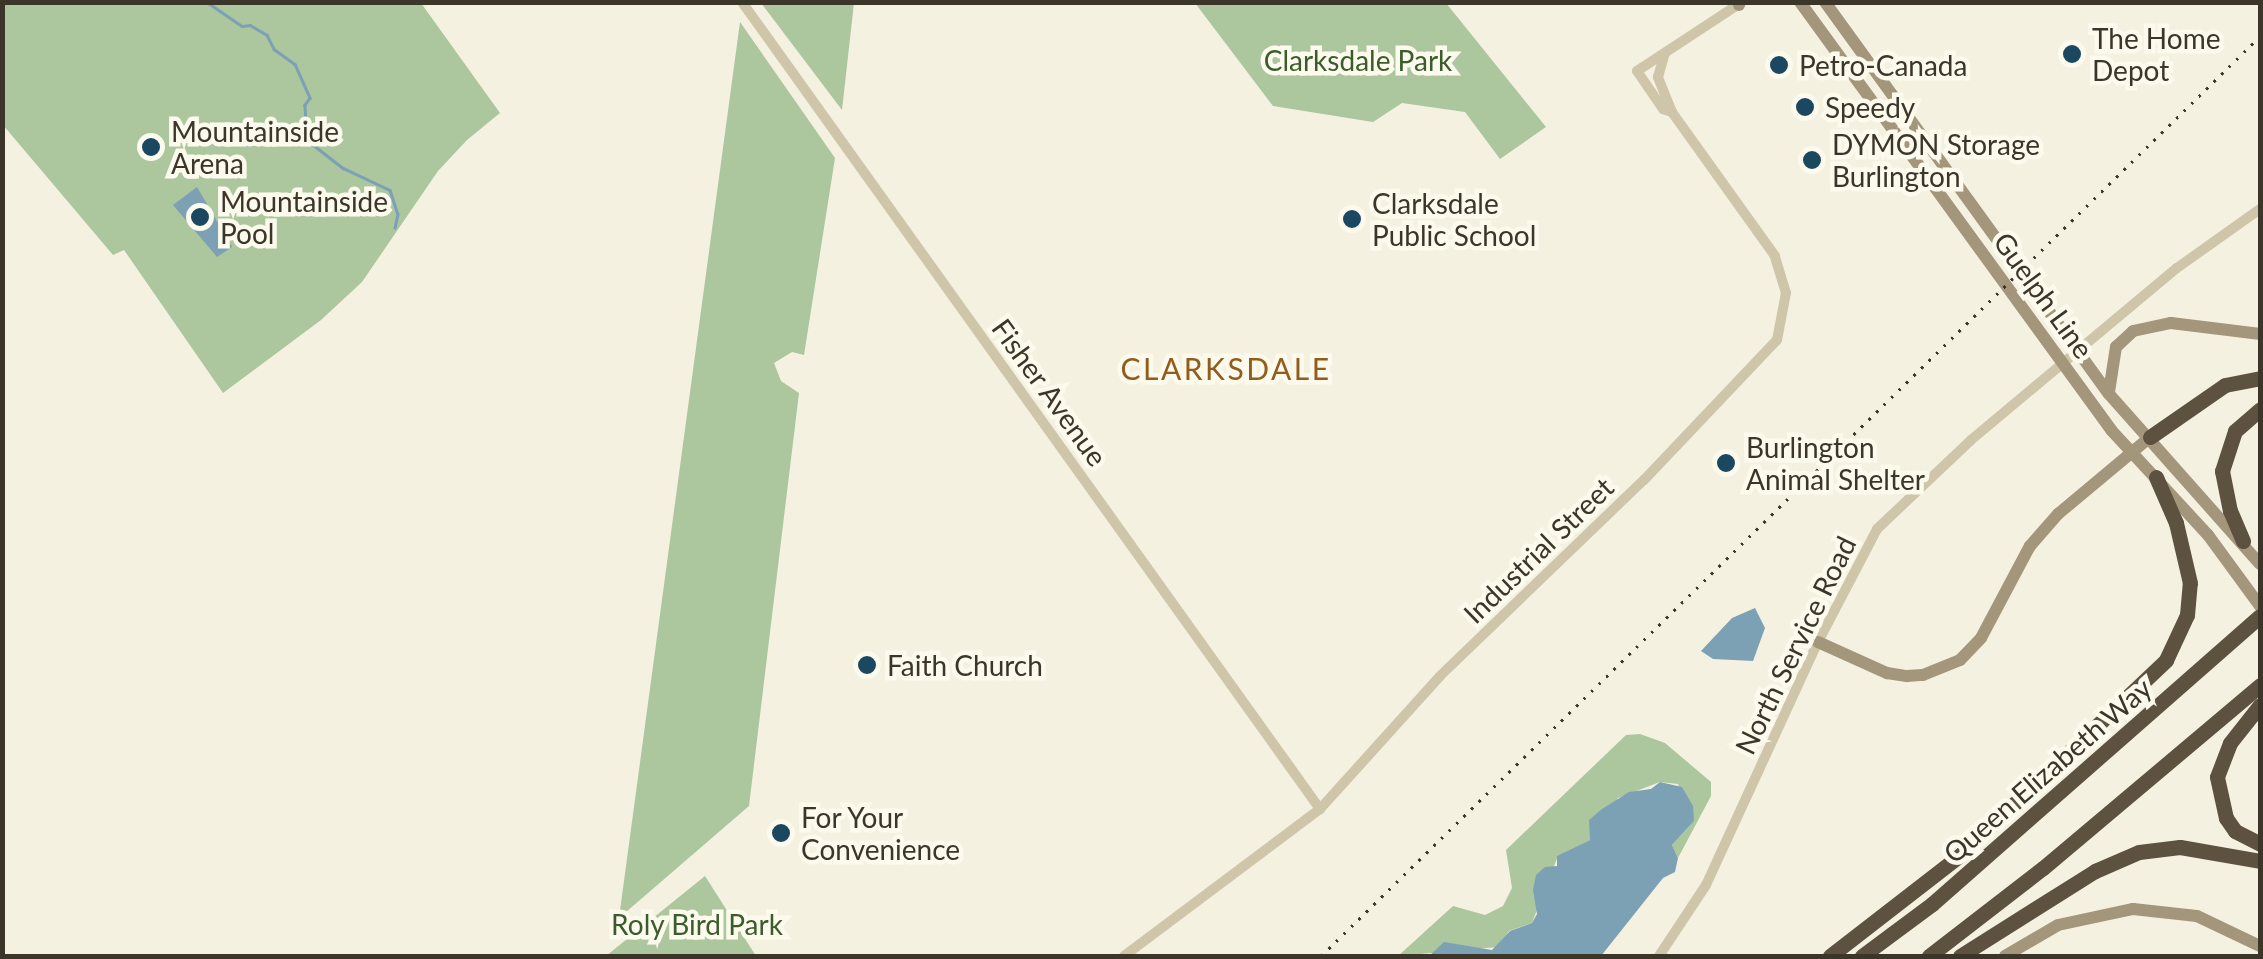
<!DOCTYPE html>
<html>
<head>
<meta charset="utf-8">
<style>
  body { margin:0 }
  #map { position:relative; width:2263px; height:959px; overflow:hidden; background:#f5f1e0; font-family:Lato,sans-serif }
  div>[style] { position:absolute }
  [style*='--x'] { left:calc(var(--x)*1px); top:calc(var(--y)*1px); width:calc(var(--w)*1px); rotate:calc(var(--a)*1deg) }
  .green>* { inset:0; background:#acc69e }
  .water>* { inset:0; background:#7ca1b5 }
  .stream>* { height:2.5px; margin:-1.25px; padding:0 1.25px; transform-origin:1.25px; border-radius:1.25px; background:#7ca1b5 }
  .tertiary>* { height:10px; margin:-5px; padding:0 5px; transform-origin:5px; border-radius:5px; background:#cfc6aa }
  .secondary>* { height:12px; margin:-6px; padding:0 6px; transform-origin:6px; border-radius:6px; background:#a3967b }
  .motorway>* { height:15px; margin:-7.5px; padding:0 7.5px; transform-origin:7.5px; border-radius:7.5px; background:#5d5240 }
  .rail>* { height:2.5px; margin-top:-1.25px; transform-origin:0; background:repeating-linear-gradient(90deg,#3c352a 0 2.5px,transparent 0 10.5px) }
  .dots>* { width:28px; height:28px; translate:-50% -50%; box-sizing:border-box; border:5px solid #fcf9ed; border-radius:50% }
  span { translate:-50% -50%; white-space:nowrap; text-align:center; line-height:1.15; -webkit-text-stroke:9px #fcf9ed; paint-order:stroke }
  .poi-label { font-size:28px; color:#3c352a }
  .left { translate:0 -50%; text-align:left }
  .park-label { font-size:28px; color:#3b5c2b }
  .street-label { font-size:28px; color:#3c352a }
  .neighbourhood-label { font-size:30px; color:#925c1c; letter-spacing:2.5px }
  .frame { position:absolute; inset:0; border:5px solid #3c352a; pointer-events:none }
</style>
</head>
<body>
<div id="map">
  <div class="green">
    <div style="clip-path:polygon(2px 3px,421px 3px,500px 113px,467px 140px,438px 171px,362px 282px,321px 320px,223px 393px,124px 250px,113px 255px,3px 125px)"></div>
    <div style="clip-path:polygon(761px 3px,854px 3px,842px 110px)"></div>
    <div style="clip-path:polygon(1195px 3px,1446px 3px,1546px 127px,1500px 159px,1465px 112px,1402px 103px,1373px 122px,1273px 106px)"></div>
    <div style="clip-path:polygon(740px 22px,835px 158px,804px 355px,792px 352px,774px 363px,781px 381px,799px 393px,749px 806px,619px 918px)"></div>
    <div style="clip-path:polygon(1640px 734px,1665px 743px,1711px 782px,1711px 796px,1678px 858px,1672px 845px,1694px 821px,1678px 784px,1660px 782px,1618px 798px,1590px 840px,1558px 856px,1532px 923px,1509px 931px,1498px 947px,1398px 956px,1453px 906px,1485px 915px,1503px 906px,1512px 888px,1506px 850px,1626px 735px)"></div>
    <div style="clip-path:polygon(705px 876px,756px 956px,606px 956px)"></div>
  </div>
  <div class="water">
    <div style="clip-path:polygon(197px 187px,232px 247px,217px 257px,173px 205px)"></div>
    <div style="clip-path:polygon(1755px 608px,1765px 628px,1753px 661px,1713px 659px,1701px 651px,1732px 618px)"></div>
    <div style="clip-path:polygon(1660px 782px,1682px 787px,1693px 806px,1694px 821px,1672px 845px,1678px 858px,1675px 872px,1663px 878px,1601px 956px,1429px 956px,1444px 942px,1492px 950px,1510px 931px,1532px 923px,1537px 914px,1533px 890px,1536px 875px,1545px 867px,1557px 866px,1557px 856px,1590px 840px,1589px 820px,1602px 809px,1629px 792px,1651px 789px)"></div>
  </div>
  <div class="stream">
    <div style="--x:207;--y:2;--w:42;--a:34.4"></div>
    <div style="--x:242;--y:26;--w:8;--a:-7"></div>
    <div style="--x:250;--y:25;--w:20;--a:30"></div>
    <div style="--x:267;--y:35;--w:16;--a:63"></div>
    <div style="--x:274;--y:49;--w:26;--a:36"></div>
    <div style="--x:295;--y:64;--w:37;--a:66"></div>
    <div style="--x:310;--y:98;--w:9;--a:126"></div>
    <div style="--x:305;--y:105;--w:35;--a:87"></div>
    <div style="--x:307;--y:140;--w:46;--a:37.9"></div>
    <div style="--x:343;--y:168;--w:52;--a:25.1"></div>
    <div style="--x:390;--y:190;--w:25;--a:72"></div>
    <div style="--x:398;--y:214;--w:14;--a:102"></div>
  </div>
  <div class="tertiary">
    <div style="--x:742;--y:2;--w:993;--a:54.39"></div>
    <div style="--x:1672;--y:112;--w:9;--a:-162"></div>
    <div style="--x:1663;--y:109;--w:46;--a:-124.4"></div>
    <div style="--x:1637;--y:71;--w:126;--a:-33.3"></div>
    <div style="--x:1124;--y:956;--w:245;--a:-36.9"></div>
    <div style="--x:1320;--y:809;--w:179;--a:-47.9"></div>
    <div style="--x:1440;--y:676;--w:283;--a:-43.9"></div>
    <div style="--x:1644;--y:480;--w:193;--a:-46.5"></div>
    <div style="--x:1777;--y:340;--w:48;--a:-79.2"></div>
    <div style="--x:1786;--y:293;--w:39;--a:-107"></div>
    <div style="--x:1775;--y:256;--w:177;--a:-125.6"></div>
    <div style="--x:1672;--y:112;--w:38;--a:-112"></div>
    <div style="--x:1658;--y:77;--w:25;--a:-74"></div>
    <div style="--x:1659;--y:956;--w:85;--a:-56.5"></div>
    <div style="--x:1706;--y:885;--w:268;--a:-65.3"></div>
    <div style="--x:1818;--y:642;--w:127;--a:-62.4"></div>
    <div style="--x:1877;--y:529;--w:129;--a:-43.4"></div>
    <div style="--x:1971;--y:440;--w:268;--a:-39.9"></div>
    <div style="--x:2177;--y:268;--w:102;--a:-35.4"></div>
  </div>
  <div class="secondary">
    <div style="--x:1800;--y:2;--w:530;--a:53.97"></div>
    <div style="--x:2112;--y:431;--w:142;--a:47.3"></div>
    <div style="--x:2208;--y:535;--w:88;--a:53.8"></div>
    <div style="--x:1825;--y:2;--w:484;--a:54.1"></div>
    <div style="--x:2109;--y:394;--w:227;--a:48.4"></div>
    <div style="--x:1739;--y:5;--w:3;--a:-90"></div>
    <div style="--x:2109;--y:392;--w:46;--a:-81.2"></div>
    <div style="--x:2116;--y:347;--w:23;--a:-43"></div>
    <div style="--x:2133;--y:331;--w:39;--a:-12"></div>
    <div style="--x:2171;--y:323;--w:90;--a:7"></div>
    <div style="--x:1818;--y:642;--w:76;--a:24.2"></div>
    <div style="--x:1887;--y:673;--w:20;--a:9"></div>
    <div style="--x:1907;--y:676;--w:16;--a:-4"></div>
    <div style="--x:1923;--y:675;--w:40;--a:-22"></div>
    <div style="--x:1960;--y:660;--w:30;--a:-46"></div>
    <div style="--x:1981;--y:638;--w:104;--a:-62"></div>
    <div style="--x:2030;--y:546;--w:43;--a:-48.8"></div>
    <div style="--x:2058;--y:514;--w:120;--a:-39.9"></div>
    <div style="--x:2005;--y:956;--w:61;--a:-30.3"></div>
    <div style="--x:2058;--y:925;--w:77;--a:-12"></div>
    <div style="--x:2133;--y:909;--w:64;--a:6.2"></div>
    <div style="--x:2197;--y:916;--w:70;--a:25.5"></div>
  </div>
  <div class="motorway">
    <div style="--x:2150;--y:437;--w:91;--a:-34.7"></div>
    <div style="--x:2225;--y:385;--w:36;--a:-11"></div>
    <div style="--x:2243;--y:541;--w:33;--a:-113"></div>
    <div style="--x:2230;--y:511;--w:41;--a:-101.3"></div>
    <div style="--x:2222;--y:471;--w:42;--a:-72"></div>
    <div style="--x:2235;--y:431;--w:33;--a:-41"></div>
    <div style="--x:2260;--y:705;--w:48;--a:128.3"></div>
    <div style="--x:2230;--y:743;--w:36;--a:111"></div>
    <div style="--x:2217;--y:777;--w:42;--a:77.6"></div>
    <div style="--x:2226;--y:818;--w:16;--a:55"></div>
    <div style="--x:2235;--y:831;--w:28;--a:27"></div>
    <div style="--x:1830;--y:956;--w:163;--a:-37.8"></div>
    <div style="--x:1959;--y:856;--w:285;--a:-43.4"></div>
    <div style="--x:2166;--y:660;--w:50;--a:-65"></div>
    <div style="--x:2187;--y:615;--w:32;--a:-85"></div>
    <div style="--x:2190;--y:583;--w:62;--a:-103.1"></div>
    <div style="--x:2176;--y:523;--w:50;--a:-113.5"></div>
    <div style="--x:1862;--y:956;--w:87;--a:-36.6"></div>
    <div style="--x:1932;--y:904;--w:436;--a:-41.3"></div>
    <div style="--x:1929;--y:956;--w:144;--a:-37.7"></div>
    <div style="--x:2043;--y:868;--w:284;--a:-40.1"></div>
    <div style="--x:1960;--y:956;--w:160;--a:-32.2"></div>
    <div style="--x:2095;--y:871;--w:48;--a:-23.4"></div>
    <div style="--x:2139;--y:852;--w:41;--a:-7"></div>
    <div style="--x:2180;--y:847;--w:81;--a:9.9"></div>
  </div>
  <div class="rail">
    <div style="--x:1321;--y:956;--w:1315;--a:-44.41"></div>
  </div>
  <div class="dots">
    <div style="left:2072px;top:54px;background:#1b4761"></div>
    <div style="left:1779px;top:65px;background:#1b4761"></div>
    <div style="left:1805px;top:107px;background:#1b4761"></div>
    <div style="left:151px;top:147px;background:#1b4761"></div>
    <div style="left:1812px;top:160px;background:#1b4761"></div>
    <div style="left:200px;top:217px;background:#1b4761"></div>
    <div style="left:1352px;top:219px;background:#1b4761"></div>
    <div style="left:1726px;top:463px;background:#1b4761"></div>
    <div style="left:867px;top:665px;background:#1b4761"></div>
    <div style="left:781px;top:833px;background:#1b4761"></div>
  </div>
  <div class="poi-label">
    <span class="left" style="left:2092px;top:54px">The Home<br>Depot</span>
    <span class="left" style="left:1799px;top:65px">Petro-Canada</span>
    <span class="left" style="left:1825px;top:107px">Speedy</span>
    <span class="left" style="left:171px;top:147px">Mountainside<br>Arena</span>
    <span class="left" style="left:1832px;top:160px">DYMON Storage<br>Burlington</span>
    <span class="left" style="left:220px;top:217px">Mountainside<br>Pool</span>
    <span class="left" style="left:1372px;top:219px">Clarksdale<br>Public School</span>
    <span class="left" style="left:1746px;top:463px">Burlington<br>Animal Shelter</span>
    <span class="left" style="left:887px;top:665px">Faith Church</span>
    <span class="left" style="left:801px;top:833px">For Your<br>Convenience</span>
  </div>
  <div class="park-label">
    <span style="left:1358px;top:60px">Clarksdale Park</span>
    <span style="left:697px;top:924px">Roly Bird Park</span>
  </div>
  <div class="street-label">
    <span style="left:2044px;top:295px;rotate:54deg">Guelph Line</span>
    <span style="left:1050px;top:392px;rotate:54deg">Fisher Avenue</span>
    <span style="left:1538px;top:550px;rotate:-44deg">Industrial Street</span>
    <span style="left:1795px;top:645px;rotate:-64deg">North Service Road</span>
    <span style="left:2047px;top:770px;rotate:-41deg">Queen Elizabeth Way</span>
  </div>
  <div class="neighbourhood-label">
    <span style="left:1226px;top:368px">CLARKSDALE</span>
  </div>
  <div class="frame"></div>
</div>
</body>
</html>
